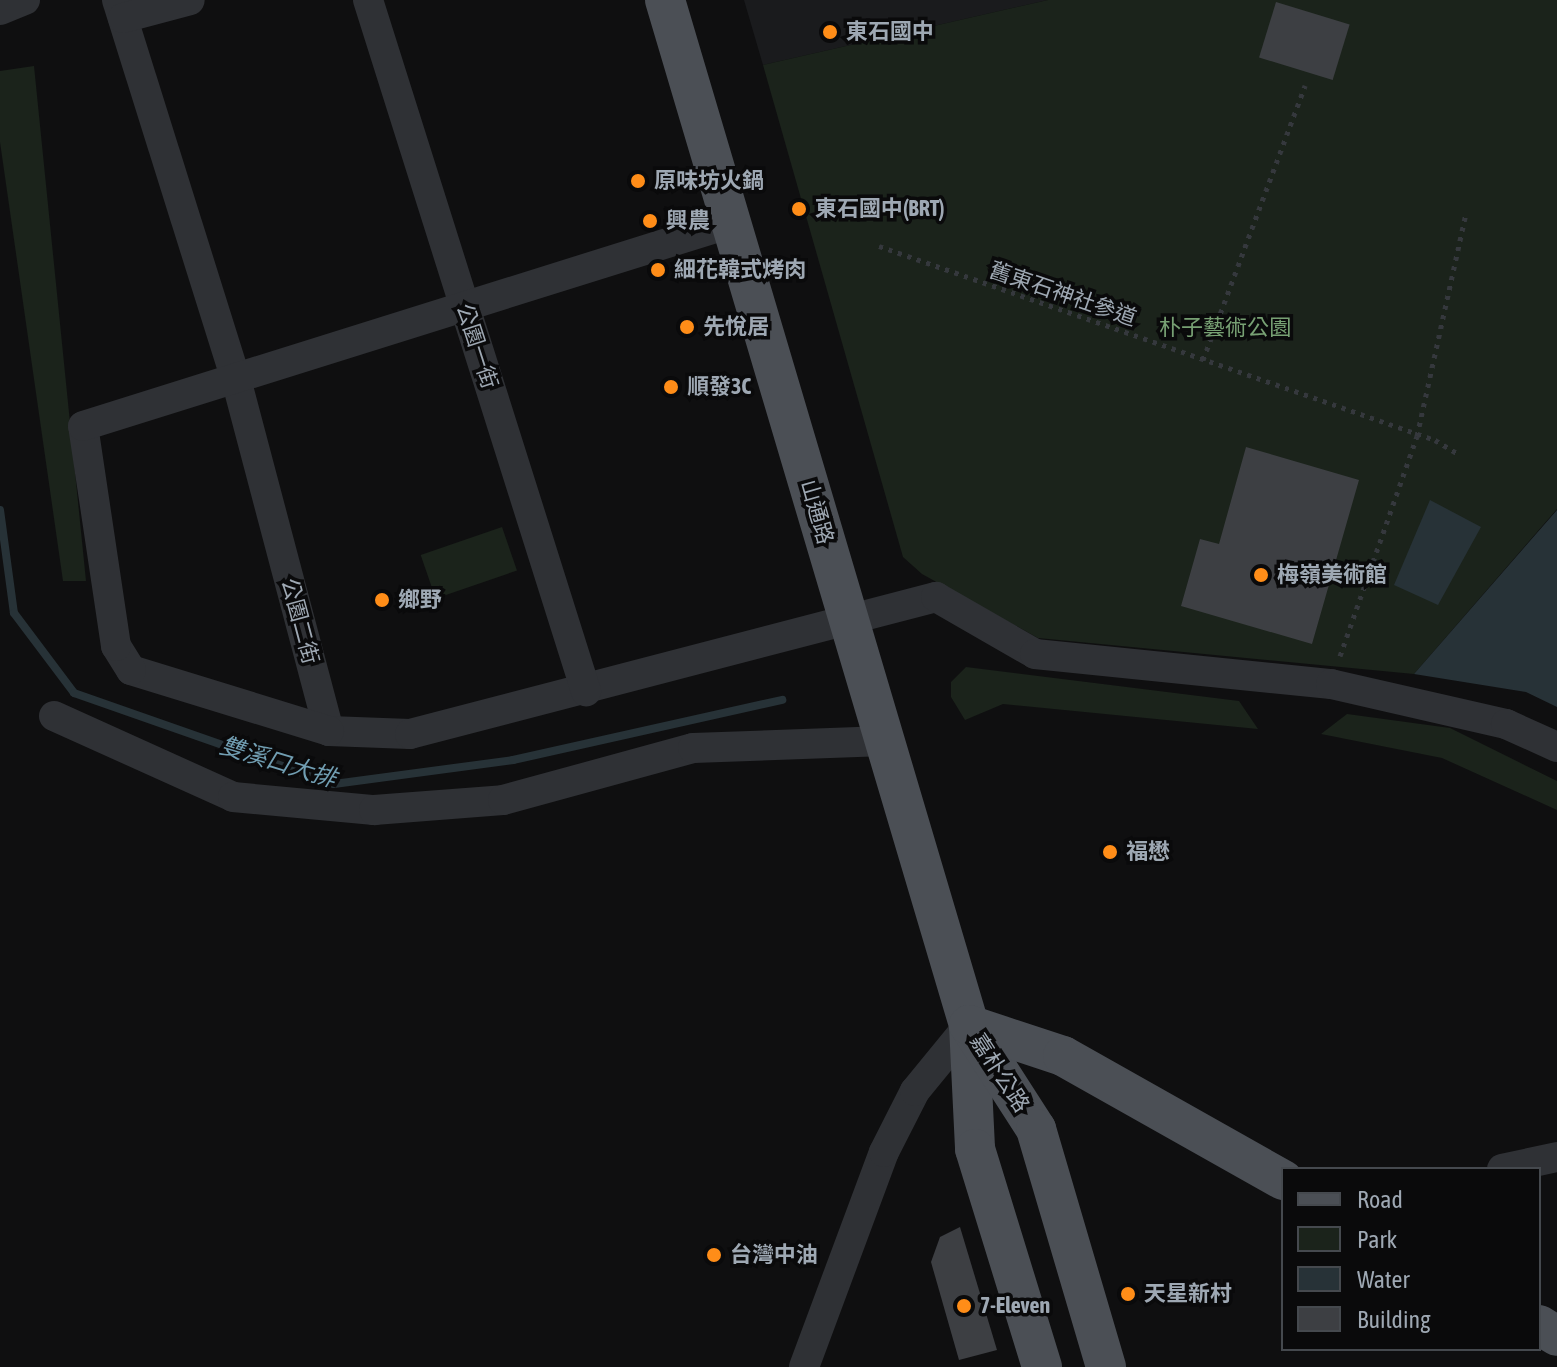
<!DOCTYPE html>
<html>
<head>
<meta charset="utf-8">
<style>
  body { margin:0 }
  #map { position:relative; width:1557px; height:1367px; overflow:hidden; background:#0f0f10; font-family:"Asap Condensed","Noto Sans TC",sans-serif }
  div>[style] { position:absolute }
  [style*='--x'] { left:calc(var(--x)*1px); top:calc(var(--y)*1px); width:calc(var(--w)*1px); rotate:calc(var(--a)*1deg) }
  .built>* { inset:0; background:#1a1b1d }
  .green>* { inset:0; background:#1b231b; transform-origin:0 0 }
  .water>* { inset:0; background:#273237 }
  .stream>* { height:8px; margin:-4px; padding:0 4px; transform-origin:4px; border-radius:4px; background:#273237 }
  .building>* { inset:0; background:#3d3f43; transform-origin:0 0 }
  .path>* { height:5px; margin-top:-2.5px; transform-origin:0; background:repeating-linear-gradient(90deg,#35383d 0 4px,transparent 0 10px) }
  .minor>* { height:30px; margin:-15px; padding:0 15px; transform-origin:15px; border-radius:15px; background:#2f3135 }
  .major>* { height:40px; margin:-20px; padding:0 20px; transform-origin:20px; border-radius:20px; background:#4b4f55 }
  .dots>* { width:22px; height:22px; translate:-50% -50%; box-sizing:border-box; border:4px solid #0a0a0b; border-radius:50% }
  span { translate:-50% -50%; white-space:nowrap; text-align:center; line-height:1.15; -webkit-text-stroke:7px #0a0a0b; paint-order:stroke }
  .poi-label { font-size:22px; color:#9ea8b3; font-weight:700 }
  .left { translate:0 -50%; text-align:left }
  .street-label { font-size:22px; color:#9ea8b3 }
  .park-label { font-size:22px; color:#77a073 }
  .water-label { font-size:24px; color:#719eb2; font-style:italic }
  .legend { position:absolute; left:1281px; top:1167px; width:260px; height:184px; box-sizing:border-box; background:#0a0a0b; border:2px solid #45494e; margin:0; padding:10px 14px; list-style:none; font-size:24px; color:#9ea8b3 }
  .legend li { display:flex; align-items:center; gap:16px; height:40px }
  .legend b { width:40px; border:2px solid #45494e }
</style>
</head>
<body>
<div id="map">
  <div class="built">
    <div style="clip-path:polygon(744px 0,1048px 0,763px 65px)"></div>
  </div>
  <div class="green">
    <div style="clip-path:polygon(1048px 0,1557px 0,1557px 509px,1414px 674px,1038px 638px,922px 574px,903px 557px,763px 65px)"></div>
    <div style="clip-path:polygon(34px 66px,86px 581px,63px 581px,0 142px,0 71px)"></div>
    <div style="left:502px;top:527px;width:46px;height:86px;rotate:71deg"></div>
    <div style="clip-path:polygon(966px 667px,1239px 701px,1258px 729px,1003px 704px,965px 720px,951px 697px,951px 682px)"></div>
    <div style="clip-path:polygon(1347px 714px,1450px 728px,1557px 781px,1557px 810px,1442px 758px,1321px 734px)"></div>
  </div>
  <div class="water">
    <div style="clip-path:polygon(1430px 500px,1481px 527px,1438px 605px,1394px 585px)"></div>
    <div style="clip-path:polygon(1557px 510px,1557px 707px,1526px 692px,1414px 674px)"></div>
  </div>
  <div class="stream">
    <div style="--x:0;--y:510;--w:104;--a:82.3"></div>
    <div style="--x:14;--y:613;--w:100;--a:53.1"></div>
    <div style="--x:74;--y:693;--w:275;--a:19.3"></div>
    <div style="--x:334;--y:784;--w:181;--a:-7.6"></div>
    <div style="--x:513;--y:760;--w:276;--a:-12.6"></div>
  </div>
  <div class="building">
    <div style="left:1276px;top:2px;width:77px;height:58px;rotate:17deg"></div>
    <div style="clip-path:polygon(1246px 447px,1359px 480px,1312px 644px,1181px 606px,1200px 539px,1219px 544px)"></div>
    <div style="clip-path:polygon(960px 1227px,997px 1350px,959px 1360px,931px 1262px,940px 1237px)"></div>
  </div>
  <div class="path">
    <div style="--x:879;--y:246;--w:589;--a:19.23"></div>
    <div style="--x:1435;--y:440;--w:27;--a:31"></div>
    <div style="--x:1203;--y:360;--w:293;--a:-69.6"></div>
    <div style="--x:1340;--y:656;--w:233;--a:-70.7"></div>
    <div style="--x:1417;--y:436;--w:228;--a:-77.6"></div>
  </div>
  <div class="minor">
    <div style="--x:117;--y:0;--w:397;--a:72.6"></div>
    <div style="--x:236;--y:379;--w:364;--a:75.2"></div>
    <div style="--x:329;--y:731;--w:81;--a:2.1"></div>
    <div style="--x:410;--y:734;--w:544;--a:-14.6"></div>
    <div style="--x:936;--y:597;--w:114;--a:29.9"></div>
    <div style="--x:1035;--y:654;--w:298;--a:5.8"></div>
    <div style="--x:1331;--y:684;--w:180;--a:12.9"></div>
    <div style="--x:1506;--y:724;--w:56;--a:24.3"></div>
    <div style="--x:368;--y:0;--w:725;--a:72.49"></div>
    <div style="--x:0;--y:10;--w:27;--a:-22"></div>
    <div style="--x:123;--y:18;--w:69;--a:-15"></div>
    <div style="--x:54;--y:716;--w:196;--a:24.3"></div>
    <div style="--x:233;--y:797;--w:142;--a:5.3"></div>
    <div style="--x:374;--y:810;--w:129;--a:-4.4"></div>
    <div style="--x:503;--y:800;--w:197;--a:-15.3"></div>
    <div style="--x:693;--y:748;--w:192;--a:-2.1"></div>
    <div style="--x:329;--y:731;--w:207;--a:-162.9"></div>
    <div style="--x:131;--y:670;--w:28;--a:-122"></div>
    <div style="--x:116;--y:646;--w:222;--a:-98.5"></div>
    <div style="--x:83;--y:426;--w:679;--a:-17.39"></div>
    <div style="--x:1502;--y:1169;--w:56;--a:-12.3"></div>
    <div style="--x:804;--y:1367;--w:229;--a:-69.6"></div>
    <div style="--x:884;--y:1152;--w:68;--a:-63.1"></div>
    <div style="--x:915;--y:1091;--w:85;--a:-50.7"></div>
  </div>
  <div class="major">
    <div style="--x:665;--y:0;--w:1069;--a:73.48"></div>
    <div style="--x:969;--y:1025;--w:124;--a:87.2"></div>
    <div style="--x:975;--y:1149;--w:228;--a:72.9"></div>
    <div style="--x:969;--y:1025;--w:124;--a:57.2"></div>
    <div style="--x:1036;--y:1129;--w:248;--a:73.6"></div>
    <div style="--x:969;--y:1025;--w:99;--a:18.3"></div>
    <div style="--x:1063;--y:1056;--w:253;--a:29.4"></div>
    <div style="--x:1539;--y:1325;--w:21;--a:31"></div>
  </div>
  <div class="dots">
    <div style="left:830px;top:32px;background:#ff8d18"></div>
    <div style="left:638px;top:181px;background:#ff8d18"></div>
    <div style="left:799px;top:209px;background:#ff8d18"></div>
    <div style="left:650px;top:221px;background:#ff8d18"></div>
    <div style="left:658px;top:270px;background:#ff8d18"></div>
    <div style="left:687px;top:327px;background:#ff8d18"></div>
    <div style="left:671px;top:387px;background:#ff8d18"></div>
    <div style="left:1261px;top:575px;background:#ff8d18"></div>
    <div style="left:382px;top:600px;background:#ff8d18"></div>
    <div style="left:1110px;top:852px;background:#ff8d18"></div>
    <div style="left:714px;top:1255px;background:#ff8d18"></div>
    <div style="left:1128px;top:1294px;background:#ff8d18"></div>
    <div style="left:964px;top:1306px;background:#ff8d18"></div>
  </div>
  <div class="poi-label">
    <span class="left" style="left:846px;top:32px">東石國中</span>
    <span class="left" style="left:654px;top:181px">原味坊火鍋</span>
    <span class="left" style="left:815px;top:209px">東石國中(BRT)</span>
    <span class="left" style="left:666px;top:221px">興農</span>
    <span class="left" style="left:674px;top:270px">細花韓式烤肉</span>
    <span class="left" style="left:703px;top:327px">先悅居</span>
    <span class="left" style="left:687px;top:387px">順發3C</span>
    <span class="left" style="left:1277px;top:575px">梅嶺美術館</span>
    <span class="left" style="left:398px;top:600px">鄉野</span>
    <span class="left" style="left:1126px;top:852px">福懋</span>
    <span class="left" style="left:730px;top:1255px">台灣中油</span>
    <span class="left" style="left:1144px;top:1294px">天星新村</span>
    <span class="left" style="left:980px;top:1306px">7-Eleven</span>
  </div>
  <div class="street-label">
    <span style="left:1063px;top:294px;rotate:19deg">舊東石神社參道</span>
    <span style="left:477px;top:346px;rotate:72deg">公園一街</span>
    <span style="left:817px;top:512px;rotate:74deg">山通路</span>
    <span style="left:300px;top:621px;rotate:75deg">公園二街</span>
    <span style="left:1000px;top:1073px;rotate:57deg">嘉朴公路</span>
  </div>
  <div class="park-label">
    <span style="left:1225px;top:328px">朴子藝術公園</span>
  </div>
  <div class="water-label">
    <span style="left:278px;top:762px;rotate:17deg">雙溪口大排</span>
  </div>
  <ul class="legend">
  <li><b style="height:10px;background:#4b4f55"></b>Road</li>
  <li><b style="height:22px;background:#1b231b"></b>Park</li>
  <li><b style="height:22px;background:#273237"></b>Water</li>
  <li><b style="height:22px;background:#3d3f43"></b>Building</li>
  </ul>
</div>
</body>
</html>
